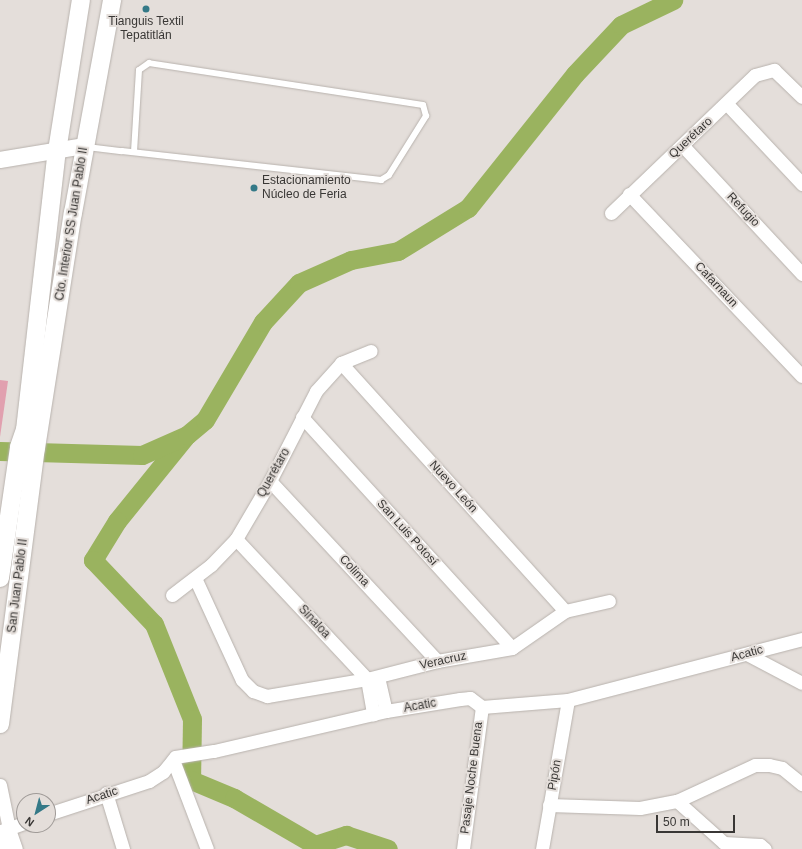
<!DOCTYPE html>
<html>
<head>
<meta charset="utf-8">
<style>
  body { margin:0 }
  #map { position:relative; width:802px; height:849px; overflow:hidden; background:#e4deda; font-family:Arial,sans-serif }
  div>[style] { position:absolute }
  [style*='--x'] { left:calc(var(--x)*1px); top:calc(var(--y)*1px); width:calc(var(--w)*1px); rotate:calc(var(--a)*1deg) }
  .green>* { inset:0; background:#e1a0af }
  .river>* { height:19px; margin:-9.5px; padding:0 9.5px; transform-origin:9.5px; border-radius:9.5px; background:#9ab35f }
  .roads { filter:drop-shadow(0 0 1px #b8b2ad) drop-shadow(0 0 1px #b8b2ad) }
  .service>* { height:6px; margin:-3px; padding:0 3px; transform-origin:3px; border-radius:3px; background:#fff }
  .minor>* { height:13px; margin:-6.5px; padding:0 6.5px; transform-origin:6.5px; border-radius:6.5px; background:#fff }
  .tertiary>* { height:16px; margin:-8px; padding:0 8px; transform-origin:8px; border-radius:8px; background:#fff }
  .secondary>* { height:18px; margin:-9px; padding:0 9px; transform-origin:9px; border-radius:9px; background:#fff }
  .dots>* { width:11px; height:11px; translate:-50% -50%; box-sizing:border-box; border:2px solid #e4deda; border-radius:50% }
  span { translate:-50% -50%; white-space:nowrap; text-align:center; line-height:1.15; -webkit-text-stroke:4px #e4deda; paint-order:stroke }
  .poi-label { font-size:12px; color:#393735 }
  .left { translate:0 -50%; text-align:left }
  .street-label { font-size:12px; color:#393735 }
  .north { position:absolute; left:16px; top:793px; width:40px; height:40px; box-sizing:border-box; background:#e4deda; border:1px solid #a09b98; border-radius:50%; rotate:216deg; font-size:11px; font-weight:700; line-height:16px; text-align:center; color:#393735 }
  .north::after { content:''; display:block; margin:auto; width:14px; height:18px; background:#347987; clip-path:polygon(50% 0,100% 100%,50% 72%,0 100%) }
  .scale { position:absolute; left:656px; top:815px; width:79px; height:18px; box-sizing:border-box; border:2px solid #393735; border-top:0; padding-left:5px; font-size:12px; line-height:14px; white-space:nowrap; color:#393735; -webkit-text-stroke:3px #e4deda; paint-order:stroke }
</style>
</head>
<body>
<div id="map">
  <div class="green">
    <div style="clip-path:polygon(0 380px,8px 381px,0 437px)"></div>
  </div>
  <div class="river">
    <div style="--x:185;--y:437;--w:108;--a:129"></div>
    <div style="--x:117;--y:521;--w:46;--a:121.6"></div>
    <div style="--x:93;--y:560;--w:88;--a:46.4"></div>
    <div style="--x:154;--y:624;--w:102;--a:68.2"></div>
    <div style="--x:192;--y:719;--w:61;--a:90.9"></div>
    <div style="--x:191;--y:780;--w:47;--a:22.7"></div>
    <div style="--x:234;--y:798;--w:94;--a:30.1"></div>
    <div style="--x:315;--y:845;--w:33;--a:-18"></div>
    <div style="--x:346;--y:835;--w:44;--a:18.4"></div>
    <div style="--x:0;--y:451;--w:142;--a:1.6"></div>
    <div style="--x:142;--y:455;--w:49;--a:-24"></div>
    <div style="--x:187;--y:435;--w:23;--a:-40"></div>
    <div style="--x:205;--y:420;--w:114;--a:-59.4"></div>
    <div style="--x:263;--y:322;--w:53;--a:-47.3"></div>
    <div style="--x:299;--y:283;--w:57;--a:-23.9"></div>
    <div style="--x:351;--y:260;--w:48;--a:-10.8"></div>
    <div style="--x:398;--y:251;--w:82;--a:-31.6"></div>
    <div style="--x:468;--y:208;--w:171;--a:-51.4"></div>
    <div style="--x:575;--y:74;--w:67;--a:-46.8"></div>
    <div style="--x:621;--y:25;--w:58;--a:-25.7"></div>
  </div>
  <div class="roads">
    <div class="service">
      <div style="--x:87;--y:147;--w:35;--a:7"></div>
      <div style="--x:122;--y:151;--w:261;--a:6.4"></div>
      <div style="--x:381;--y:180;--w:9;--a:-32"></div>
      <div style="--x:389;--y:175;--w:70;--a:-57.9"></div>
      <div style="--x:426;--y:116;--w:11;--a:-105"></div>
      <div style="--x:423;--y:105;--w:277;--a:-171.3"></div>
      <div style="--x:149;--y:63;--w:12;--a:145"></div>
      <div style="--x:139;--y:70;--w:82;--a:93.5"></div>
    </div>
    <div class="minor">
      <div style="--x:727;--y:104;--w:110;--a:46.8"></div>
      <div style="--x:683;--y:146;--w:175;--a:47.1"></div>
      <div style="--x:629;--y:194;--w:251;--a:46.5"></div>
      <div style="--x:611;--y:213;--w:199;--a:-43.8"></div>
      <div style="--x:755;--y:75;--w:20;--a:-15"></div>
      <div style="--x:774;--y:70;--w:39;--a:44"></div>
      <div style="--x:341;--y:363;--w:334;--a:47.9"></div>
      <div style="--x:302;--y:417;--w:312;--a:47.7"></div>
      <div style="--x:270;--y:481;--w:246;--a:47.1"></div>
      <div style="--x:236;--y:539;--w:192;--a:46.9"></div>
      <div style="--x:367;--y:679;--w:36;--a:80"></div>
      <div style="--x:195;--y:578;--w:112;--a:65.3"></div>
      <div style="--x:242;--y:680;--w:16;--a:45"></div>
      <div style="--x:253;--y:691;--w:15;--a:20"></div>
      <div style="--x:267;--y:696;--w:101;--a:-9.6"></div>
      <div style="--x:367;--y:679;--w:72;--a:-14.4"></div>
      <div style="--x:437;--y:661;--w:76;--a:-9.8"></div>
      <div style="--x:512;--y:648;--w:65;--a:-34.9"></div>
      <div style="--x:565;--y:611;--w:45;--a:-12.8"></div>
      <div style="--x:172;--y:595;--w:49;--a:-37.6"></div>
      <div style="--x:211;--y:565;--w:36;--a:-46"></div>
      <div style="--x:236;--y:539;--w:67;--a:-59.6"></div>
      <div style="--x:270;--y:481;--w:101;--a:-62.9"></div>
      <div style="--x:316;--y:391;--w:38;--a:-48"></div>
      <div style="--x:341;--y:363;--w:32;--a:-22"></div>
      <div style="--x:747;--y:654;--w:62;--a:27.8"></div>
      <div style="--x:378;--y:677;--w:35;--a:77"></div>
      <div style="--x:173;--y:760;--w:95;--a:69.1"></div>
      <div style="--x:0;--y:785;--w:45;--a:78.4"></div>
      <div style="--x:9;--y:829;--w:21;--a:71"></div>
      <div style="--x:106;--y:793;--w:59;--a:73.1"></div>
      <div style="--x:677;--y:801;--w:63;--a:41.8"></div>
      <div style="--x:724;--y:843;--w:36;--a:3"></div>
      <div style="--x:760;--y:845;--w:6;--a:39"></div>
      <div style="--x:549;--y:805;--w:91;--a:1.9"></div>
      <div style="--x:640;--y:808;--w:38;--a:-11"></div>
      <div style="--x:677;--y:801;--w:86;--a:-24.8"></div>
      <div style="--x:755;--y:765;--w:14;--a:0"></div>
      <div style="--x:769;--y:765;--w:13;--a:13"></div>
      <div style="--x:782;--y:768;--w:26;--a:39"></div>
      <div style="--x:48;--y:814;--w:106;--a:-18.1"></div>
      <div style="--x:149;--y:781;--w:17;--a:-33"></div>
      <div style="--x:163;--y:772;--w:19;--a:-51"></div>
      <div style="--x:175;--y:757;--w:39;--a:-9"></div>
      <div style="--x:214;--y:751;--w:177;--a:-13.1"></div>
      <div style="--x:386;--y:711;--w:75;--a:-9.2"></div>
      <div style="--x:460;--y:699;--w:10;--a:-6"></div>
      <div style="--x:470;--y:698;--w:15;--a:37"></div>
      <div style="--x:482;--y:707;--w:86;--a:-4.7"></div>
      <div style="--x:568;--y:700;--w:242;--a:-14.6"></div>
      <div style="--x:1;--y:831;--w:24;--a:-19"></div>
      <div style="--x:463;--y:849;--w:143;--a:-82.4"></div>
      <div style="--x:542;--y:849;--w:151;--a:-80.1"></div>
    </div>
    <div class="tertiary">
      <div style="--x:0;--y:160;--w:86;--a:-9.4"></div>
    </div>
    <div class="secondary">
      <div style="--x:0;--y:578;--w:132;--a:-81.7"></div>
      <div style="--x:19;--y:447;--w:18;--a:-71"></div>
      <div style="--x:25;--y:430;--w:281;--a:-83.5"></div>
      <div style="--x:57;--y:151;--w:153;--a:-81"></div>
      <div style="--x:0;--y:724;--w:278;--a:-82.6"></div>
      <div style="--x:36;--y:448;--w:238;--a:-81.1"></div>
      <div style="--x:73;--y:213;--w:217;--a:-79.6"></div>
      <div style="--x:0;--y:839;--w:11;--a:68"></div>
    </div>
  </div>
  <div class="dots">
    <div style="left:146px;top:9px;background:#347987"></div>
    <div style="left:254px;top:188px;background:#347987"></div>
  </div>
  <div class="poi-label">
    <span style="left:146px;top:29px">Tianguis Textil<br>Tepatitlán</span>
    <span class="left" style="left:262px;top:188px">Estacionamiento<br>Núcleo de Feria</span>
  </div>
  <div class="street-label">
    <span style="left:691px;top:138px;rotate:-43deg">Querétaro</span>
    <span style="left:743px;top:210px;rotate:47deg">Refugio</span>
    <span style="left:72px;top:224px;rotate:-81deg">Cto. Interior SS Juan Pablo II</span>
    <span style="left:716px;top:285px;rotate:47deg">Cafarnaun</span>
    <span style="left:274px;top:473px;rotate:-61deg">Querétaro</span>
    <span style="left:453px;top:487px;rotate:48deg">Nuevo León</span>
    <span style="left:407px;top:533px;rotate:48deg">San Luis Potosí</span>
    <span style="left:354px;top:571px;rotate:47deg">Colima</span>
    <span style="left:18px;top:586px;rotate:-83deg">San Juan Pablo II</span>
    <span style="left:314px;top:622px;rotate:47deg">Sinaloa</span>
    <span style="left:747px;top:654px;rotate:-15deg">Acatic</span>
    <span style="left:443px;top:661px;rotate:-12deg">Veracruz</span>
    <span style="left:420px;top:706px;rotate:-10deg">Acatic</span>
    <span style="left:555px;top:775px;rotate:-80deg">Pipón</span>
    <span style="left:472px;top:778px;rotate:-83deg">Pasaje Noche Buena</span>
    <span style="left:102px;top:796px;rotate:-18deg">Acatic</span>
  </div>
  <div class="north">N</div>
  <div class="scale">50 m</div>
</div>
</body>
</html>
